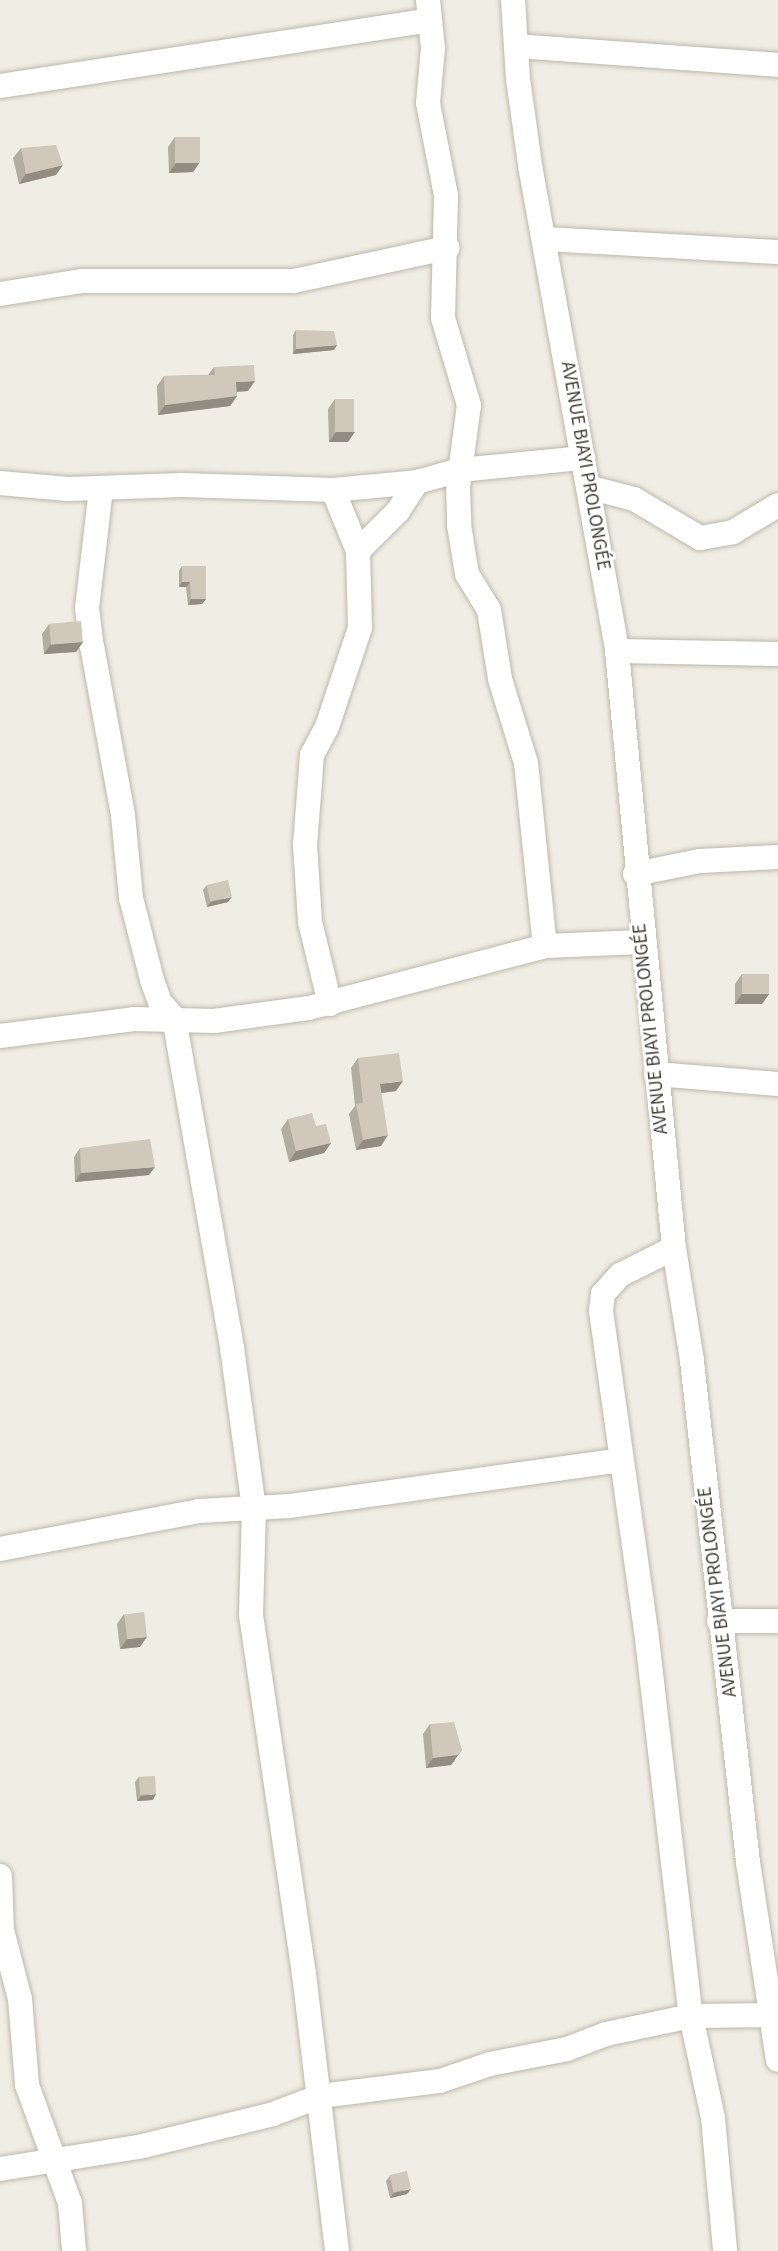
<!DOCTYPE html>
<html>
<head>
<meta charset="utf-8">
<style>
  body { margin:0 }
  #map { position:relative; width:778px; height:2251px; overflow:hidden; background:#f0ede4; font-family:"Source Sans 3",sans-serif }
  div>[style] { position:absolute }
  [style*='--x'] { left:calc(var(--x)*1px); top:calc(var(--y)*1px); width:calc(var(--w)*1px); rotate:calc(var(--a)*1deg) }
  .roads { filter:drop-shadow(0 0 2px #bdb7aa) drop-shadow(0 0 2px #bdb7aa) }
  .minor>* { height:24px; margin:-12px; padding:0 12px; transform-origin:12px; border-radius:12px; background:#fff }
  .wall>* { inset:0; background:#b3aca0 }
  .shaded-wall>* { inset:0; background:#928c82 }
  .building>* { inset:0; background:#d0c8ba; transform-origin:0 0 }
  span { translate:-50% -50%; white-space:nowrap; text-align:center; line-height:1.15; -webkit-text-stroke:6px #fff; paint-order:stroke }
  .street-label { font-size:19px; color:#413d34 }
</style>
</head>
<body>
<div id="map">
  <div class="roads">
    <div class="minor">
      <div style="--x:428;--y:0;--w:48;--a:84.1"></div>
      <div style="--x:433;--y:48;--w:55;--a:95.2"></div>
      <div style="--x:428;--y:103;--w:95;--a:79"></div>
      <div style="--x:446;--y:196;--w:122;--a:91.4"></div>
      <div style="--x:443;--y:318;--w:91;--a:73.4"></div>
      <div style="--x:469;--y:405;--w:83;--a:97.6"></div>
      <div style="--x:458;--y:487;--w:38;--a:88"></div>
      <div style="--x:459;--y:525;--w:50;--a:80.7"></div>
      <div style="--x:467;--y:574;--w:42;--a:58.6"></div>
      <div style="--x:489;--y:610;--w:70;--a:80.9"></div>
      <div style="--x:500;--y:679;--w:88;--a:72.8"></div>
      <div style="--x:526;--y:763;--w:184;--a:84.1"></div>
      <div style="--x:513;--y:0;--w:79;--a:86.4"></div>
      <div style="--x:518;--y:79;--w:93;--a:82"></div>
      <div style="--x:531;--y:171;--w:488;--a:79.8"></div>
      <div style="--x:617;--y:651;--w:600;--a:84.55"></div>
      <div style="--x:674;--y:1248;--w:114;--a:80.9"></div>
      <div style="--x:692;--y:1361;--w:504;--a:83.62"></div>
      <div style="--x:748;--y:1862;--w:200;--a:81.4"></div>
      <div style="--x:516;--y:46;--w:263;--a:4.1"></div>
      <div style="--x:0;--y:86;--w:435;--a:-8.7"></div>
      <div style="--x:544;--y:239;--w:234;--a:3.2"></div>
      <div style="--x:0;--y:294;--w:82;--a:-9.1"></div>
      <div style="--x:81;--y:281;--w:213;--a:0"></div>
      <div style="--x:294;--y:281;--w:157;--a:-12.2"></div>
      <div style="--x:0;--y:483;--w:68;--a:5"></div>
      <div style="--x:68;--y:489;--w:114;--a:-2"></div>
      <div style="--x:182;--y:485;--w:151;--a:1.9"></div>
      <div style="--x:333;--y:490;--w:84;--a:-5.4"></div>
      <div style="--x:417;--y:482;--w:45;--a:-15.6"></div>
      <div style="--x:460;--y:470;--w:124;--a:-5.6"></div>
      <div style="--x:588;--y:487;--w:48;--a:14.6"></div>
      <div style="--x:634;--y:499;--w:77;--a:30.6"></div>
      <div style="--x:700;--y:538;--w:34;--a:-10"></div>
      <div style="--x:733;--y:532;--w:52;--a:-31"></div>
      <div style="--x:101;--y:489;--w:120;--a:96.7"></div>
      <div style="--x:87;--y:608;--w:38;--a:83"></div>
      <div style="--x:92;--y:646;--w:172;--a:79.6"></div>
      <div style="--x:123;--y:815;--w:83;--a:84.5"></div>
      <div style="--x:131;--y:898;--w:85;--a:75.6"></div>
      <div style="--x:152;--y:980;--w:23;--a:70"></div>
      <div style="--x:160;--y:1002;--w:21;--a:49"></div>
      <div style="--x:174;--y:1018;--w:335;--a:80"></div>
      <div style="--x:232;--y:1348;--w:162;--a:82.2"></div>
      <div style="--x:254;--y:1508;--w:107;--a:91.6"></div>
      <div style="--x:251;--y:1615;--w:363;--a:81.6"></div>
      <div style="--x:304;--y:1974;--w:279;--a:83.2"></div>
      <div style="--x:358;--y:551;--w:57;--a:-45"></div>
      <div style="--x:398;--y:511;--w:35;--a:-57"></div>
      <div style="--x:617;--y:651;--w:161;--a:1.1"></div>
      <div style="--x:635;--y:874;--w:66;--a:-11.3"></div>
      <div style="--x:700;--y:861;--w:78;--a:-2.9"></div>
      <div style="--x:330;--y:1004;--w:84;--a:-103.7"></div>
      <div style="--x:310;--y:922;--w:77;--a:-93.7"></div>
      <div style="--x:305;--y:845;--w:63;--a:-85.5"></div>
      <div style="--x:310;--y:782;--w:27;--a:-86"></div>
      <div style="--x:312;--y:755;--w:32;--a:-62"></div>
      <div style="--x:327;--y:727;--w:104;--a:-71.6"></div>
      <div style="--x:360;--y:628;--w:77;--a:-91.5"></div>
      <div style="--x:358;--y:551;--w:66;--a:-112.3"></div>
      <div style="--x:0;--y:1036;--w:135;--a:-7.2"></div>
      <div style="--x:134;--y:1019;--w:80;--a:1.4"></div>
      <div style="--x:214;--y:1021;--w:96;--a:-7.8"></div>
      <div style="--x:309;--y:1008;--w:244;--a:-14.7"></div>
      <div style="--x:545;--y:946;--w:97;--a:-2.4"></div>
      <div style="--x:656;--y:1074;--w:122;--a:4.7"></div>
      <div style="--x:674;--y:1248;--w:60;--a:153.4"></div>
      <div style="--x:620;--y:1275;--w:25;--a:132"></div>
      <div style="--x:603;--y:1294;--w:17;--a:97"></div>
      <div style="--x:601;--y:1311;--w:322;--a:82"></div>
      <div style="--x:646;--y:1630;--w:389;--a:83.4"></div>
      <div style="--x:691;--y:2016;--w:104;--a:77.8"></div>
      <div style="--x:713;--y:2118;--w:134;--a:84.8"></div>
      <div style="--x:0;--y:1549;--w:203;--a:-10.8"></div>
      <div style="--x:199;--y:1511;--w:91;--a:-3.1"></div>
      <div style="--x:290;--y:1506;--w:333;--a:-7.9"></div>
      <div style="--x:719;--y:1621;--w:59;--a:0"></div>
      <div style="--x:0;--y:1876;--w:54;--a:87.9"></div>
      <div style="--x:2;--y:1930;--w:71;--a:75.4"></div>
      <div style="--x:20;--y:1999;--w:86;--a:85.3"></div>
      <div style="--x:27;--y:2085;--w:126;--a:70"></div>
      <div style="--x:70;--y:2203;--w:48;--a:85.2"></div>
      <div style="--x:0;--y:2169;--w:145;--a:-9.1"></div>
      <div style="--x:143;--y:2146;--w:134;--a:-13.8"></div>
      <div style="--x:273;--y:2114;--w:51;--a:-20.6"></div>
      <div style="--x:321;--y:2096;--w:120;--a:-7.2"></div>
      <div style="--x:440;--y:2081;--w:53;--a:-18.8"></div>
      <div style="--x:490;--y:2064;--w:78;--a:-11"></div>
      <div style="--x:567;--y:2049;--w:42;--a:-21"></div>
      <div style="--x:606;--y:2034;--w:87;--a:-12"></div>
      <div style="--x:691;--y:2016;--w:87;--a:-0.7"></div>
    </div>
  </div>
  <div class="wall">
    <div style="clip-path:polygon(175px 137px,200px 162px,193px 172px,169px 173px,168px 147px)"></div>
    <div style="clip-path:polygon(21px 148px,56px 175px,19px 184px,13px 158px)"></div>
    <div style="clip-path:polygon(296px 330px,334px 350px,293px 354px,293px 335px)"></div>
    <div style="clip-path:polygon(214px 367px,248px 391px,237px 392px,237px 396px,230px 406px,158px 415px,157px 386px,164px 376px,208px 375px)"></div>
    <div style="clip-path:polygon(335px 399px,348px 442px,329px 442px,328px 409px)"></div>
    <div style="clip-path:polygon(182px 566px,206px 599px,202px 604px,188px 605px,186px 587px,179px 587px,179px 571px)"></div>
    <div style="clip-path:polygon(49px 624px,83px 642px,76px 652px,44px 654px,42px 634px)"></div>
    <div style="clip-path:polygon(207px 885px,228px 902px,207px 907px,203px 890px)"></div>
    <div style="clip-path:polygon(742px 974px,769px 994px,762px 1004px,735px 1004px,735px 984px)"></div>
    <div style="clip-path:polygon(358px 1058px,396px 1091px,381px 1093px,381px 1146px,356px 1150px,349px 1114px,355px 1106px,351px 1068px)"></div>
    <div style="clip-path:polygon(288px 1119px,316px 1126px,331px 1143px,324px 1153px,289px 1162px,281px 1129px)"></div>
    <div style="clip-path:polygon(80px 1148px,149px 1175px,75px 1182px,74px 1157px)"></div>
    <div style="clip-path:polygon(124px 1614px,140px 1647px,120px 1649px,117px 1624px)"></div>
    <div style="clip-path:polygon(430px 1724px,455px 1760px,451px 1765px,426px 1768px,423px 1734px)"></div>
    <div style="clip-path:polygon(139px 1777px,153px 1800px,137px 1801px,135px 1782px)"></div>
    <div style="clip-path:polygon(390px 2176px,407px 2194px,390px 2198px,386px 2181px)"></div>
  </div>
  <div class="shaded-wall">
    <div style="clip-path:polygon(200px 162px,193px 172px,169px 173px,176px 163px)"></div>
    <div style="clip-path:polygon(63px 165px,56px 175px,19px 184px,26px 174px)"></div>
    <div style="clip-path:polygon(337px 345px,334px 350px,293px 354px,296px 349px)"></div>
    <div style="clip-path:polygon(255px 381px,248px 391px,229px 392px,236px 382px)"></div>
    <div style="clip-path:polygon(237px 396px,230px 406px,158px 415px,165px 405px)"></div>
    <div style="clip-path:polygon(336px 432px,355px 432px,348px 442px,329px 442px)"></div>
    <div style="clip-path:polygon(182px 582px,190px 582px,186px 587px,179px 587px)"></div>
    <div style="clip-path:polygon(191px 599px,206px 599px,202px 604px,188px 605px)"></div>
    <div style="clip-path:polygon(83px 642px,76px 652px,44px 654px,51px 644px)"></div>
    <div style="clip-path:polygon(232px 897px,228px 902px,207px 907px,211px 902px)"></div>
    <div style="clip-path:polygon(742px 994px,769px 994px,762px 1004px,735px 1004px)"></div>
    <div style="clip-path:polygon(403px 1081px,396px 1091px,373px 1094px,380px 1084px)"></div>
    <div style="clip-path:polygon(388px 1135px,381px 1146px,356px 1150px,363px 1140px)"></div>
    <div style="clip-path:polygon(331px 1143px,324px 1153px,289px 1162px,296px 1151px)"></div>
    <div style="clip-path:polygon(155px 1167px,149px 1175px,75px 1182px,81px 1173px)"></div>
    <div style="clip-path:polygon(147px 1637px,140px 1647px,120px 1649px,127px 1639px)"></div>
    <div style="clip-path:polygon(462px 1750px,451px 1765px,426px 1768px,433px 1758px)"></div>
    <div style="clip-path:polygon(156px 1794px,153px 1800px,137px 1801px,141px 1796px)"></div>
    <div style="clip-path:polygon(411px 2189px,407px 2194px,390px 2198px,394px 2193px)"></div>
  </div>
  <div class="building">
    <div style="left:175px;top:137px;width:25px;height:26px"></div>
    <div style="clip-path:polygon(56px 145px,63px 165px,26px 174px,21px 148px)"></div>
    <div style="clip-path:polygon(296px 330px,334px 331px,337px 345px,296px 349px)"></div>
    <div style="clip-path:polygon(254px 365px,255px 381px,236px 382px,237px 396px,165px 405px,164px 376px,215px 375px,214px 367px)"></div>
    <div style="left:335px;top:399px;width:19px;height:33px"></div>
    <div style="clip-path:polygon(182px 566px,206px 566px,206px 599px,191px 599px,190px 582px,182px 582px)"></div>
    <div style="left:81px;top:621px;width:21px;height:32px;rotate:85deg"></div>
    <div style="left:228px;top:880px;width:17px;height:22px;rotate:77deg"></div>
    <div style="left:742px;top:974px;width:27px;height:20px"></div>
    <div style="clip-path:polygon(399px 1053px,403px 1081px,380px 1084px,388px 1135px,363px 1140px,356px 1104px,363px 1103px,358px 1058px)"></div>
    <div style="clip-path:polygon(312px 1113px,316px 1126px,326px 1124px,331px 1143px,296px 1151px,288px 1119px)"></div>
    <div style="clip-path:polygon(150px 1139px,155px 1167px,81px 1173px,80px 1148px)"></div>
    <div style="left:144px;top:1612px;width:25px;height:20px;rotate:83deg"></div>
    <div style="clip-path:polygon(454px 1722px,462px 1750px,458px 1755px,433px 1758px,430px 1724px)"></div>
    <div style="left:155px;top:1776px;width:18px;height:16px;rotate:87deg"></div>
    <div style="left:407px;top:2171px;width:18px;height:18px;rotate:77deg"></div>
  </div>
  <div class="street-label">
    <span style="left:585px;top:466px;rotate:80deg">AVENUE BIAYI PROLONGÉE</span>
    <span style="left:651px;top:1029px;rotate:-96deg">AVENUE BIAYI PROLONGÉE</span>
    <span style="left:718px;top:1592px;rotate:-97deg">AVENUE BIAYI PROLONGÉE</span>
  </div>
</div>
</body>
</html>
